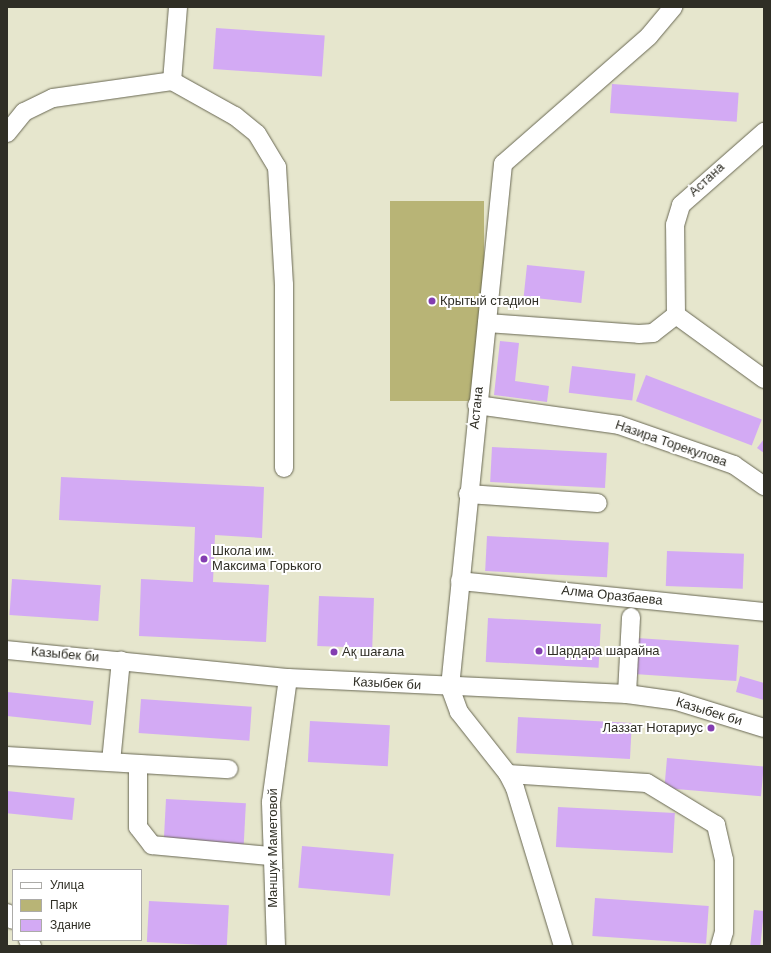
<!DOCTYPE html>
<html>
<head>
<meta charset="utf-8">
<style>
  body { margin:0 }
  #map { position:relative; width:771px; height:953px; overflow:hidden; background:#e6e6cd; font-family:"DM Sans",sans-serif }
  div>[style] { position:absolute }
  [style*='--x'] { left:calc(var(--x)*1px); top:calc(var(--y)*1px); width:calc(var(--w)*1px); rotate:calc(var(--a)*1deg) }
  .green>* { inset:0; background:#b8b476; transform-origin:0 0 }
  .building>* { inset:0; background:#d3aaf4; transform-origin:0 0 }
  .roads { filter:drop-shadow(0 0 1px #696853) drop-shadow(0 0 1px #696853) }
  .street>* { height:18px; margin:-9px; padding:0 9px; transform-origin:9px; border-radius:9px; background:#fff }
  .dots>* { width:11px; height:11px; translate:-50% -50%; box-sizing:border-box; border:2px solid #fff; border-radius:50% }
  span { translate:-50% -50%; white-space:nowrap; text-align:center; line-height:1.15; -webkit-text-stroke:4px #fff; paint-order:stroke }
  .street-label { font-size:13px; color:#2f2e25 }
  .poi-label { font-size:13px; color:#2f2e25 }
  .left { translate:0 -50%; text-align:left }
  .right { translate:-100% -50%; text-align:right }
  .frame { position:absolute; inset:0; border:8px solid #2f2e25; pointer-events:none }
  .legend { position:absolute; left:12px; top:869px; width:130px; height:72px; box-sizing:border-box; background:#fff; border:1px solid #acaba8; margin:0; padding:5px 7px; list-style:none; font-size:12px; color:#2f2e25 }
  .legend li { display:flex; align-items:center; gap:8px; height:20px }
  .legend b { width:20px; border:1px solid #acaba8 }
</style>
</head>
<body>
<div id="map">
  <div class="green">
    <div style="left:390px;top:201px;width:94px;height:200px"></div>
  </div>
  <div class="building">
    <div style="left:216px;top:28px;width:109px;height:41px;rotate:4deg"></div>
    <div style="left:612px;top:84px;width:127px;height:29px;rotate:4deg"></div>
    <div style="left:527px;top:265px;width:58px;height:32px;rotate:6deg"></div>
    <div style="clip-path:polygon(500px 341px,519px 343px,515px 381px,549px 386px,547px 402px,494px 395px)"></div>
    <div style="left:572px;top:366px;width:64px;height:27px;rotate:7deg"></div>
    <div style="left:646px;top:375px;width:124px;height:28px;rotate:21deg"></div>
    <div style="clip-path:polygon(764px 439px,764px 453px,757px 448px)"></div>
    <div style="left:492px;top:447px;width:115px;height:35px;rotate:3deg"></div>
    <div style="clip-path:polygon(61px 477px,264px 487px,262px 538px,215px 535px,213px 582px,269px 585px,266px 642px,139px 636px,141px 579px,193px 582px,195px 527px,59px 520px)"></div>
    <div style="left:487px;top:536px;width:122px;height:35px;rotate:3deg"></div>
    <div style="left:667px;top:551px;width:77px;height:35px;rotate:2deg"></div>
    <div style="left:12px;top:579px;width:89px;height:36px;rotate:4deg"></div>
    <div style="left:319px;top:596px;width:55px;height:50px;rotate:2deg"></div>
    <div style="left:488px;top:618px;width:113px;height:44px;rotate:3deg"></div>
    <div style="left:637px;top:638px;width:102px;height:36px;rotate:4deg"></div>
    <div style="clip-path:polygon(740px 676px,764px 683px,764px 700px,736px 692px)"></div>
    <div style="left:7px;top:692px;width:87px;height:24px;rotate:6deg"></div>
    <div style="left:141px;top:699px;width:111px;height:34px;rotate:4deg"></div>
    <div style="left:518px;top:717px;width:114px;height:36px;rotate:3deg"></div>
    <div style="left:310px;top:721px;width:80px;height:41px;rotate:3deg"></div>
    <div style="left:667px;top:758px;width:97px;height:30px;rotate:5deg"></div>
    <div style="left:7px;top:791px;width:68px;height:22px;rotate:6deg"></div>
    <div style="left:166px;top:799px;width:80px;height:41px;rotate:3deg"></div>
    <div style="left:558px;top:807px;width:117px;height:40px;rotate:3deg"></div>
    <div style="left:302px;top:846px;width:92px;height:42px;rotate:5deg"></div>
    <div style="left:595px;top:898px;width:114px;height:38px;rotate:4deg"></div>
    <div style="left:149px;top:901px;width:80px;height:41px;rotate:3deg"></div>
    <div style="left:754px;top:910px;width:10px;height:36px;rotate:6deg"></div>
  </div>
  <div class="roads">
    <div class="street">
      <div style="--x:178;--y:7;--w:74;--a:94.6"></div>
      <div style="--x:172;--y:81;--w:72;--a:29.1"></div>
      <div style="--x:235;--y:116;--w:28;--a:39"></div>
      <div style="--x:257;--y:134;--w:39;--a:59"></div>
      <div style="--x:277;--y:167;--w:118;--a:86.6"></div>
      <div style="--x:284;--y:285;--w:183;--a:90"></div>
      <div style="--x:7;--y:133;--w:27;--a:-51"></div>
      <div style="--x:24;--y:112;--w:32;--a:-26"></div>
      <div style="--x:53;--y:98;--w:120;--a:-8.1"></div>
      <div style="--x:676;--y:315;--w:90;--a:-90.6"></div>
      <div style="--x:675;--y:225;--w:21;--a:-73"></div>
      <div style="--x:681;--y:205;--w:111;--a:-41.3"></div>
      <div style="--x:487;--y:323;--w:152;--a:4.1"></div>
      <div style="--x:639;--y:334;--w:14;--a:-4"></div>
      <div style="--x:653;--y:333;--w:29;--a:-38"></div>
      <div style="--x:676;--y:315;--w:109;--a:36"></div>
      <div style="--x:477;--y:405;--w:143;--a:8"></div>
      <div style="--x:619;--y:425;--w:122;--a:19.2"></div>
      <div style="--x:734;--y:465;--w:37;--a:35"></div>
      <div style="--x:468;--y:494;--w:130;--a:4"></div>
      <div style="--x:460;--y:581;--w:306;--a:5.8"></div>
      <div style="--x:7;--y:650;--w:282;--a:5.7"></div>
      <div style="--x:288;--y:678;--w:339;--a:2.7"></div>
      <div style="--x:627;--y:694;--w:50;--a:8"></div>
      <div style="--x:677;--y:701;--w:91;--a:17.2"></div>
      <div style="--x:627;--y:694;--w:77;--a:-87"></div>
      <div style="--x:7;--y:756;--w:222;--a:3.4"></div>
      <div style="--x:111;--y:762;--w:102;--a:-84.4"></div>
      <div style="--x:138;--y:764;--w:63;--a:90"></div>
      <div style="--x:138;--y:827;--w:23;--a:52"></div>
      <div style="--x:152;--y:845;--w:120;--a:5.3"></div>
      <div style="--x:508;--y:774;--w:139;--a:3.7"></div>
      <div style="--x:647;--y:783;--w:81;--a:31.3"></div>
      <div style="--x:716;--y:825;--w:36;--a:77"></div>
      <div style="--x:724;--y:860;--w:72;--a:90"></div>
      <div style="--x:724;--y:932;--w:15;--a:106"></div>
      <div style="--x:7;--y:913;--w:9;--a:49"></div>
      <div style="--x:28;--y:940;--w:7;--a:56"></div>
      <div style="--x:276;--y:946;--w:144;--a:-92"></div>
      <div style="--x:271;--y:802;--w:125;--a:-82.2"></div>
      <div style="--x:563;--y:946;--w:165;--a:-106.9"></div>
      <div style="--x:515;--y:788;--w:16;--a:-117"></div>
      <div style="--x:508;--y:774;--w:79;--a:-128.3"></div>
      <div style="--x:459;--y:712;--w:27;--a:-110"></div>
      <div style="--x:450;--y:687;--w:526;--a:-84.21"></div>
      <div style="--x:503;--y:164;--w:194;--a:-41.2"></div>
      <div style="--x:649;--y:36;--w:38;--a:-50"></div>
    </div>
  </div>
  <div class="dots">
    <div style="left:432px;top:301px;background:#833db1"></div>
    <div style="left:204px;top:559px;background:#833db1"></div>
    <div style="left:539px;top:651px;background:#833db1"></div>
    <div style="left:334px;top:652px;background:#833db1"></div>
    <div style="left:711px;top:728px;background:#833db1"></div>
  </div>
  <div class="street-label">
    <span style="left:707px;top:180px;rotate:-43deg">Астана</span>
    <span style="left:477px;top:408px;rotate:-84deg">Астана</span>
    <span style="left:671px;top:444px;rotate:19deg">Назира Торекулова</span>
    <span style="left:612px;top:596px;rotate:6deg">Алма Оразбаева</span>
    <span style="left:65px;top:655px;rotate:5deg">Казыбек би</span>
    <span style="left:387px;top:684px;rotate:3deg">Казыбек би</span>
    <span style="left:709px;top:712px;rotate:17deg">Казыбек би</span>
    <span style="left:273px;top:848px;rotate:-90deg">Маншук Маметовой</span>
  </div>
  <div class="poi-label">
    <span class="left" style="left:440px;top:301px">Крытый стадион</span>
    <span class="left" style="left:212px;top:559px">Школа им.<br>Максима Горького</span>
    <span class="left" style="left:547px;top:651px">Шардара шарайна</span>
    <span class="left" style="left:342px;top:652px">Ақ шағала</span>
    <span class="right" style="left:703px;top:728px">Лаззат Нотариус</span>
  </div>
  <div class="frame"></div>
  <ul class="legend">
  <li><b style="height:5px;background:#fff"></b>Улица</li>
  <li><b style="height:11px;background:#b8b476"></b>Парк</li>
  <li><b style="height:11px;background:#d3aaf4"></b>Здание</li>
  </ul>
</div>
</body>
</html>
